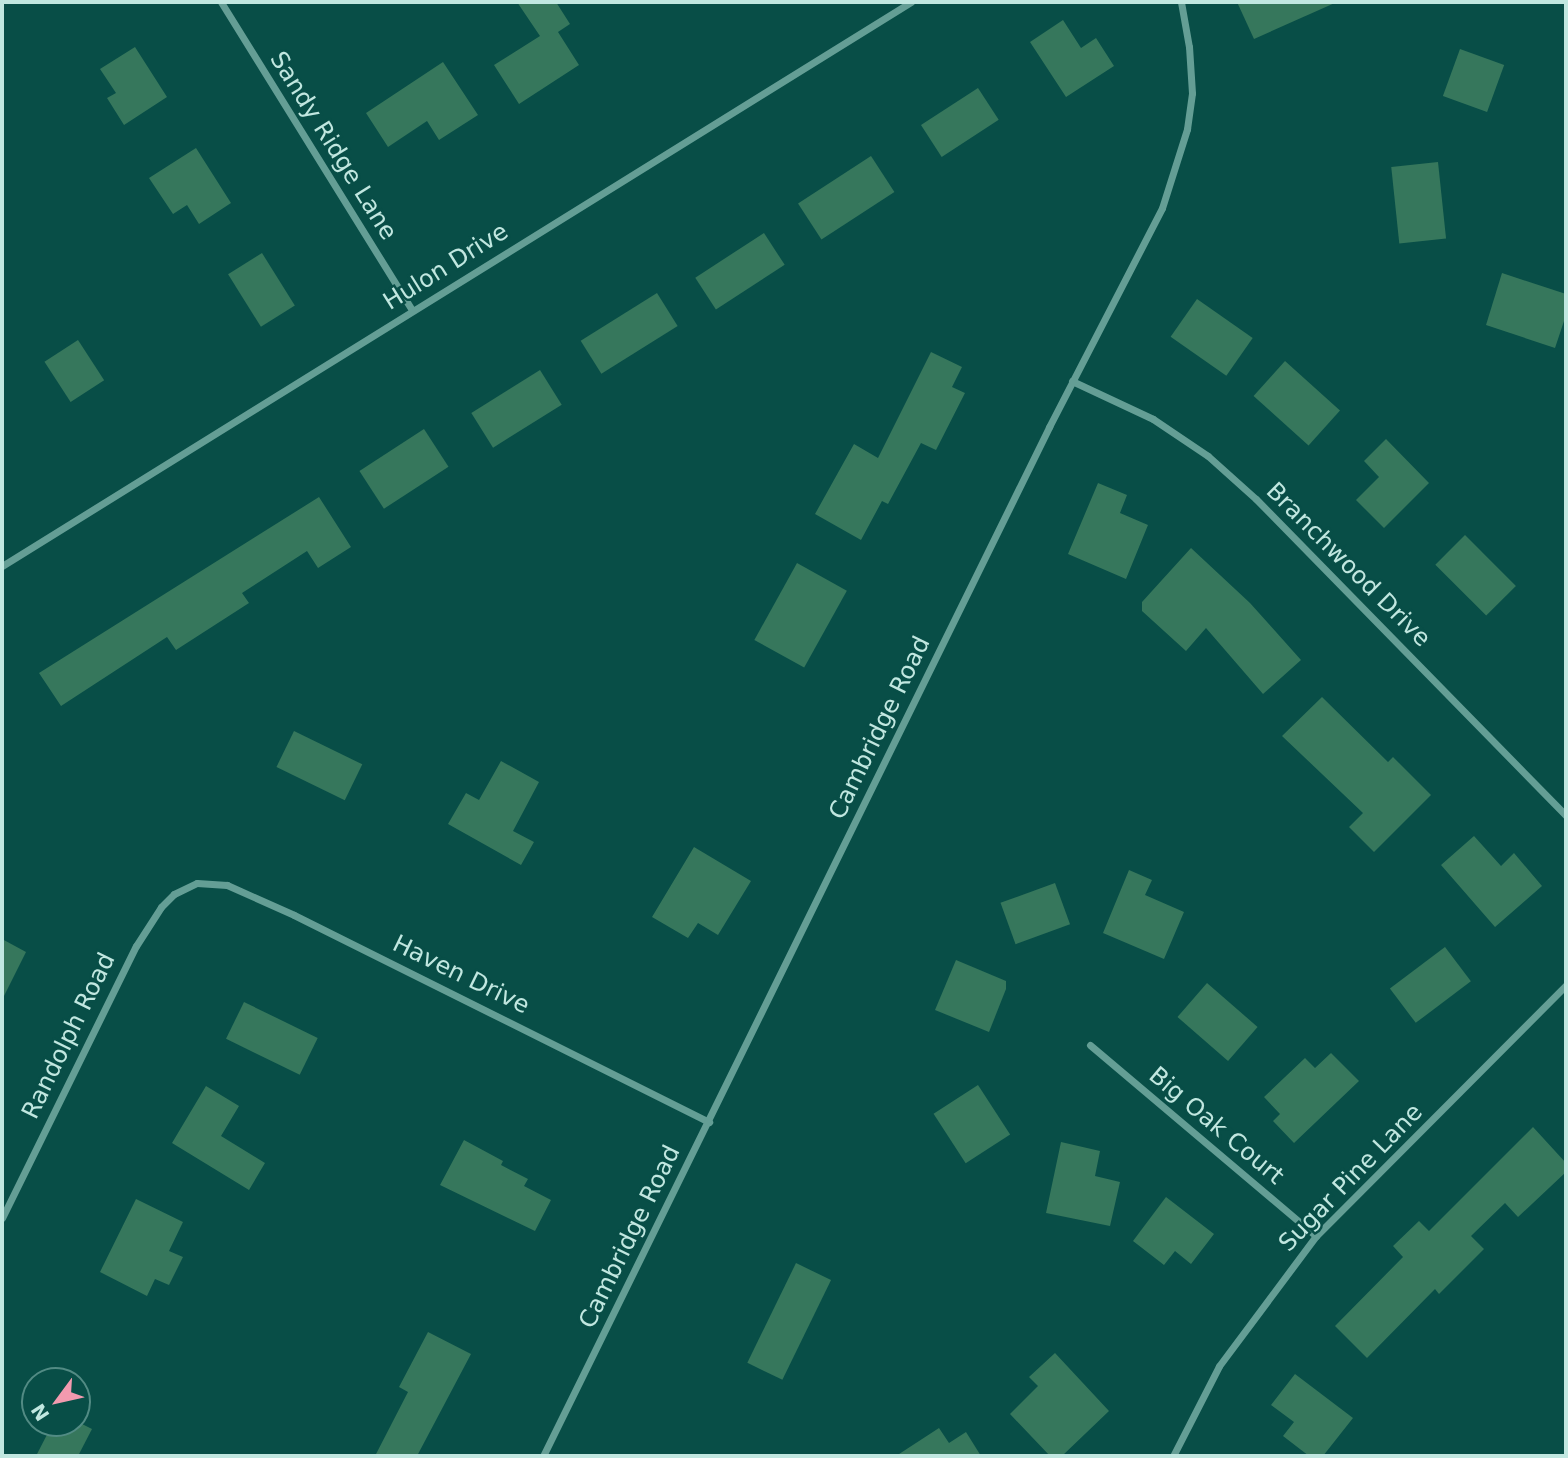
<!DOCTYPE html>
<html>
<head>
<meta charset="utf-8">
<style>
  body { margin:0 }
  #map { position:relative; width:1568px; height:1458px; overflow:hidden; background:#084e47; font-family:"DejaVu Sans",sans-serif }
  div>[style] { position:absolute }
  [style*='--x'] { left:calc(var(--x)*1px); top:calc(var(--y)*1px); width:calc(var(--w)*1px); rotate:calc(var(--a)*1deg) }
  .building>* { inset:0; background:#36775c; transform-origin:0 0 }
  .minor>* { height:7px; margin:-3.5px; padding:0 3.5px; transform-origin:3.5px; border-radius:3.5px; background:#649e95 }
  span { translate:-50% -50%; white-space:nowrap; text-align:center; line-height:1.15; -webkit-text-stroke:5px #084e47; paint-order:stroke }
  .street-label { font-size:24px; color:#c1e7e0 }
  .frame { position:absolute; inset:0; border:4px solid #c1e7e0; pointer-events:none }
  .north { position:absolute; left:21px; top:1367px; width:70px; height:70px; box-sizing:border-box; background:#084e47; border:2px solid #528b84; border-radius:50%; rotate:237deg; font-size:19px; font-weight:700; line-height:28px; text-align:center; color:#c1e7e0 }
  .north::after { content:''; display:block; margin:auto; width:24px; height:32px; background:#f29aaf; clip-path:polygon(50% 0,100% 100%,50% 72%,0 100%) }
</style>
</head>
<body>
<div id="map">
  <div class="building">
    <div style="clip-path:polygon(517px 2px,556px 2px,570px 24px,558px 32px,579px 65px,519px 104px,494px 65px,540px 36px)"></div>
    <div style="clip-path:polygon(1237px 2px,1337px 2px,1254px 39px)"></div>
    <div style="clip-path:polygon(1063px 20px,1081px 48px,1096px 38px,1114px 66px,1066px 97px,1030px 42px)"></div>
    <div style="clip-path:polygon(135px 47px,167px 97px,124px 125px,107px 98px,116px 93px,100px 69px)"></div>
    <div style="left:1460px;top:49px;width:47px;height:50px;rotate:20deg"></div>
    <div style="clip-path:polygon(443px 62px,478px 115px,439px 140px,427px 121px,388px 147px,366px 113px)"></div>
    <div style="left:978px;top:88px;width:38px;height:68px;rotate:57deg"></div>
    <div style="clip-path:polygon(196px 148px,231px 203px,199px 224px,187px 205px,173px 214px,149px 178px)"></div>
    <div style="left:871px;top:156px;width:43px;height:87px;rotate:57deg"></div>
    <div style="left:1438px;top:162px;width:77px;height:47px;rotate:84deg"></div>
    <div style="left:764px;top:233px;width:38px;height:82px;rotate:57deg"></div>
    <div style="left:262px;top:253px;width:62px;height:40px;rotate:58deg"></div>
    <div style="clip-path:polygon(1502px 273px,1566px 294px,1566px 315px,1555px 348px,1486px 325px)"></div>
    <div style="left:657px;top:293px;width:39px;height:90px;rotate:58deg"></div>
    <div style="left:1197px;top:299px;width:68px;height:46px;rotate:35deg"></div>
    <div style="left:78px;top:340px;width:48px;height:40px;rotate:57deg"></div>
    <div style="clip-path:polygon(931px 352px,962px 367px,952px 387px,965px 393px,936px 450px,921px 443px,888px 504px,882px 501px,861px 540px,815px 514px,854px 444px,878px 458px)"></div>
    <div style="left:1285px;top:361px;width:74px;height:47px;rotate:42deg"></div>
    <div style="left:540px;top:370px;width:41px;height:81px;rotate:58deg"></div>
    <div style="left:424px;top:429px;width:45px;height:77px;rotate:57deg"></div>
    <div style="clip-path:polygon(1386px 439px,1429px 483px,1384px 528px,1356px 500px,1379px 477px,1364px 461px)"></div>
    <div style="clip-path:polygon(1098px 483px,1127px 495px,1120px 513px,1148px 525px,1126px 579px,1068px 554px)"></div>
    <div style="clip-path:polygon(319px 497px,351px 547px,318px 568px,307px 551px,242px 593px,249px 603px,176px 650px,167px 637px,61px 706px,39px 673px)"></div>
    <div style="left:1465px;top:535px;width:72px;height:42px;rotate:45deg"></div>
    <div style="clip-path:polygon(1191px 548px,1250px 603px,1301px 660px,1263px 694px,1206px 628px,1186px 651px,1142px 611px,1142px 602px)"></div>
    <div style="left:797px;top:563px;width:57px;height:88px;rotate:29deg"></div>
    <div style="clip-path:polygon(1322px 697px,1388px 762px,1393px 757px,1431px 795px,1374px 852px,1349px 827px,1363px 813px,1282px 736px)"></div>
    <div style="left:294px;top:731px;width:76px;height:40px;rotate:26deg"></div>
    <div style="clip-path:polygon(501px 761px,539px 782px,513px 831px,534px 842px,521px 865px,448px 824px,466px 793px,479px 800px)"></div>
    <div style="clip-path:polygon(1474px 836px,1501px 866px,1514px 853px,1542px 886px,1495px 927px,1441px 865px)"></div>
    <div style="clip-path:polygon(694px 847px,751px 881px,718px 935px,698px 923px,688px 938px,652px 917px)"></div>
    <div style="clip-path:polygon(1129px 870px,1152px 880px,1145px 895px,1184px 912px,1164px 959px,1103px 933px)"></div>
    <div style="left:1055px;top:883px;width:44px;height:58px;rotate:70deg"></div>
    <div style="clip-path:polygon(2px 939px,26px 952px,2px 1000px)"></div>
    <div style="left:1445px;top:947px;width:43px;height:69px;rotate:53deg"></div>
    <div style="clip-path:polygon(956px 960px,1006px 981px,1006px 989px,989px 1032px,935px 1010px)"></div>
    <div style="left:1207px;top:983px;width:67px;height:45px;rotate:41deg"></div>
    <div style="left:244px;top:1002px;width:82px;height:41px;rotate:26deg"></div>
    <div style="clip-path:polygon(1331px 1053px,1359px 1081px,1294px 1143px,1273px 1121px,1280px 1114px,1264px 1097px,1305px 1058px,1315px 1068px)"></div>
    <div style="left:978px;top:1085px;width:59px;height:53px;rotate:57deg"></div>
    <div style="clip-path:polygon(206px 1086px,239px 1106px,221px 1136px,265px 1163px,249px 1190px,172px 1143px)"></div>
    <div style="clip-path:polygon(1533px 1127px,1566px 1163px,1566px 1172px,1518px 1217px,1505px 1203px,1471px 1236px,1484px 1249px,1439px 1294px,1435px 1289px,1367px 1358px,1335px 1326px,1403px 1257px,1393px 1246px,1419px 1221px,1429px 1231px)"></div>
    <div style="clip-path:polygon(464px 1140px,503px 1161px,501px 1165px,528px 1179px,524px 1186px,551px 1200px,535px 1231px,440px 1185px)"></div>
    <div style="clip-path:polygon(1061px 1142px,1100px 1151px,1095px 1176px,1120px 1182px,1110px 1226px,1046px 1213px)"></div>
    <div style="clip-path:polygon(1166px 1197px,1214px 1234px,1191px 1264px,1175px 1251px,1164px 1265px,1133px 1241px)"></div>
    <div style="clip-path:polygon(136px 1199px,183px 1222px,169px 1251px,183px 1257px,169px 1285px,155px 1279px,147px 1296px,100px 1272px)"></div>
    <div style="left:796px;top:1263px;width:39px;height:111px;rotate:26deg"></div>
    <div style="clip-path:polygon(428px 1332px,471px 1354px,417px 1456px,375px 1456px,408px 1392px,399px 1387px)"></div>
    <div style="clip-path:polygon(1055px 1353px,1109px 1411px,1062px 1456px,1050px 1456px,1010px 1414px,1038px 1386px,1029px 1377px)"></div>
    <div style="clip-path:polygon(1295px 1374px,1353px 1418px,1323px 1456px,1309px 1456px,1283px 1436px,1294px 1422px,1271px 1405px)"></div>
    <div style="clip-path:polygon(53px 1423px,80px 1423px,92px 1429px,78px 1456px,36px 1456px)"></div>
    <div style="clip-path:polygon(939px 1428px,949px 1443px,966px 1432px,981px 1456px,896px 1456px)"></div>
  </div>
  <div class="minor">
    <div style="--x:221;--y:2;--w:362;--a:58.2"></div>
    <div style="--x:1072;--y:381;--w:89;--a:25.1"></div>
    <div style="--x:1153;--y:419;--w:66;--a:33.9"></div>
    <div style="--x:1208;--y:456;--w:64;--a:41.9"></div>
    <div style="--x:1256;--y:499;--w:443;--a:45.6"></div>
    <div style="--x:2;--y:566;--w:1070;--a:-31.82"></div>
    <div style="--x:1090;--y:1045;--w:296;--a:40.2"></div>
    <div style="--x:2;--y:1218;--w:303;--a:-63.8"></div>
    <div style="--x:136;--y:946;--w:46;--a:-57.3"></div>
    <div style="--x:161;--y:907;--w:18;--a:-45"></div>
    <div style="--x:174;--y:894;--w:25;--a:-26"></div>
    <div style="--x:197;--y:883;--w:30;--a:4"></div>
    <div style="--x:227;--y:885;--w:73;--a:24.1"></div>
    <div style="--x:294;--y:915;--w:464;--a:26.5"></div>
    <div style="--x:543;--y:1456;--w:1147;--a:-63.81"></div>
    <div style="--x:1049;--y:427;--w:246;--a:-62.7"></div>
    <div style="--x:1162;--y:208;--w:83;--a:-72.4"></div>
    <div style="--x:1187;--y:129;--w:36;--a:-82"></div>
    <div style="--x:1192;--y:93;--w:46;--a:-93.7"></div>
    <div style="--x:1189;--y:47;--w:46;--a:-100.1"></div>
    <div style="--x:1173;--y:1456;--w:101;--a:-62.9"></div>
    <div style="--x:1219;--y:1366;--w:162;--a:-53.3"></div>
    <div style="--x:1316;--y:1236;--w:354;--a:-45.1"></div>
  </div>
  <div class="street-label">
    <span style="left:333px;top:146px;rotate:58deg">Sandy Ridge Lane</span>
    <span style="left:446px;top:267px;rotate:-32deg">Hulon Drive</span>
    <span style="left:1348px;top:565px;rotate:45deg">Branchwood Drive</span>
    <span style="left:880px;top:728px;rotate:-64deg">Cambridge Road</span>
    <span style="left:461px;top:975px;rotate:26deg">Haven Drive</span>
    <span style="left:69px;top:1036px;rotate:-64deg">Randolph Road</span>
    <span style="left:1216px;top:1126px;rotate:40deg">Big Oak Court</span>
    <span style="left:1351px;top:1178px;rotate:-46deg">Sugar Pine Lane</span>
    <span style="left:630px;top:1237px;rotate:-64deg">Cambridge Road</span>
  </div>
  <div class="frame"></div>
  <div class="north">N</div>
</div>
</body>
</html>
